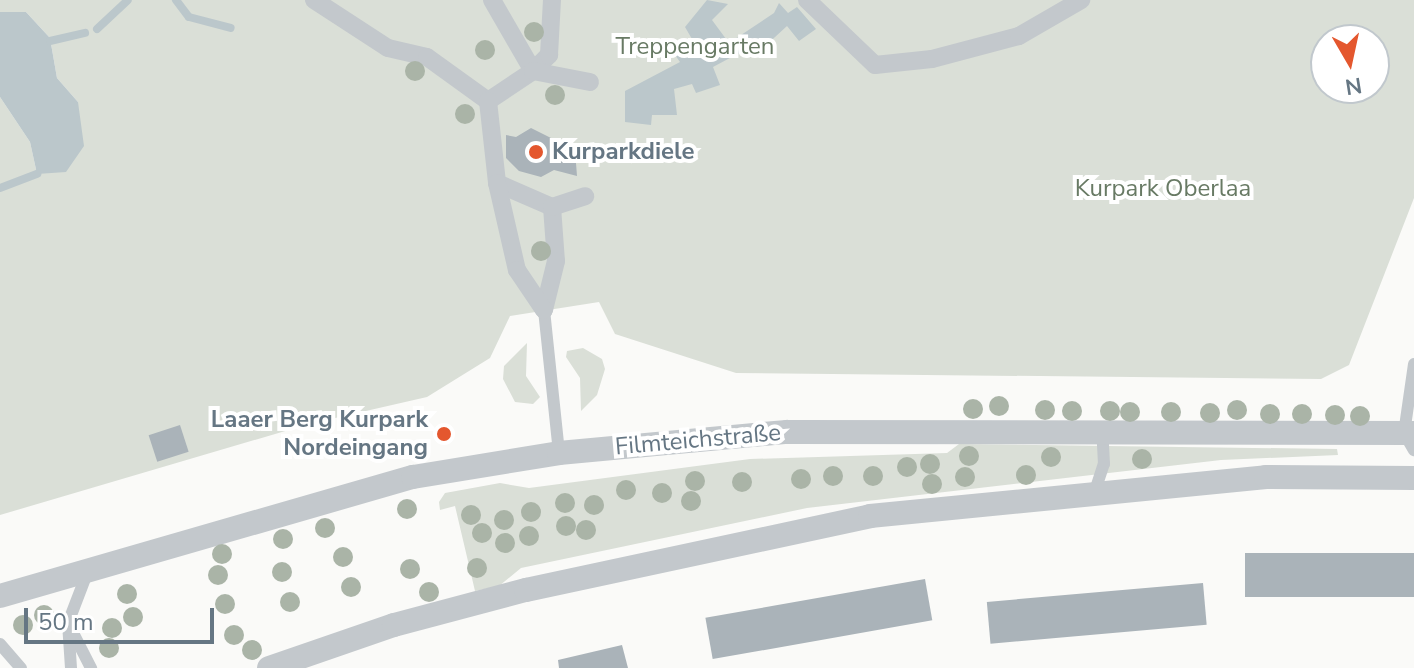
<!DOCTYPE html>
<html>
<head>
<meta charset="utf-8">
<style>
  body { margin:0 }
  #map { position:relative; width:1414px; height:668px; overflow:hidden; background:#fafaf8; font-family:"Nunito Sans",sans-serif }
  div>[style] { position:absolute }
  [style*='--x'] { left:calc(var(--x)*1px); top:calc(var(--y)*1px); width:calc(var(--w)*1px); rotate:calc(var(--a)*1deg) }
  .green>* { inset:0; background:#dadfd7 }
  .water>* { inset:0; background:#bbc7cb }
  .stream>* { height:8px; margin:-4px; padding:0 4px; transform-origin:4px; border-radius:4px; background:#bbc7cb }
  .building>* { inset:0; background:#aab3b9; transform-origin:0 0 }
  .service>* { height:12px; margin:-6px; padding:0 6px; transform-origin:6px; border-radius:6px; background:#c3c8cc }
  .pedestrian>* { height:18px; margin:-9px; padding:0 9px; transform-origin:9px; border-radius:9px; background:#c3c8cc }
  .minor>* { height:24px; margin:-12px; padding:0 12px; transform-origin:12px; border-radius:12px; background:#c3c8cc }
  .trees>* { width:20px; height:20px; margin:-10px; border-radius:50%; background:#aab4a7 }
  .dots>* { width:22px; height:22px; translate:-50% -50%; box-sizing:border-box; border:4px solid #fff; border-radius:50% }
  span { translate:-50% -50%; white-space:nowrap; text-align:center; line-height:1.15; -webkit-text-stroke:8px #fff; paint-order:stroke }
  .park-label { font-size:24px; color:#687a64 }
  .poi-label { font-size:24px; color:#657683; font-weight:700 }
  .left { translate:0 -50%; text-align:left }
  .right { translate:-100% -50%; text-align:right }
  .street-label { font-size:24px; color:#657683 }
  .north { position:absolute; left:1310px; top:24px; width:80px; height:80px; box-sizing:border-box; background:#fff; border:2px solid #c1c8cd; border-radius:50%; rotate:171deg; font-size:22px; font-weight:700; line-height:32px; text-align:center; color:#657683 }
  .north::after { content:''; display:block; margin:auto; width:28px; height:36px; background:#e4572e; clip-path:polygon(50% 0,100% 100%,50% 72%,0 100%) }
  .scale { position:absolute; left:24px; top:608px; width:190px; height:36px; box-sizing:border-box; border:4px solid #657683; border-top:0; padding-left:10px; font-size:24px; line-height:28px; white-space:nowrap; color:#657683; -webkit-text-stroke:6px #fff; paint-order:stroke }
</style>
</head>
<body>
<div id="map">
  <div class="green">
    <div style="clip-path:polygon(evenodd,0 0,1414px 0,1414px 198px,1349px 365px,1321px 379px,736px 373px,615px 334px,599px 302px,510px 316px,490px 358px,427px 397px,309px 424px,0 515px,0 97px,30px 142px,37px 174px,78px 102px,57px 78px,50px 38px,26px 12px,0 12px,0 0,1326px 40px,1374px 40px,1374px 88px,1326px 88px,1326px 40px)"></div>
    <div style="clip-path:polygon(527px 343px,526px 376px,540px 397px,533px 404px,515px 402px,503px 379px,504px 366px)"></div>
    <div style="clip-path:polygon(583px 348px,602px 359px,605px 369px,597px 395px,581px 411px,580px 378px,566px 357px,567px 351px)"></div>
    <div style="clip-path:polygon(959px 444px,1337px 449px,1338px 455px,1221px 460px,807px 508px,521px 568px,499px 586px,475px 591px,455px 506px,440px 510px,439px 502px,445px 493px,500px 483px,529px 488px,750px 459px,947px 453px)"></div>
  </div>
  <div class="water">
    <div style="clip-path:polygon(707px 0,728px 4px,712px 20px,729px 43px,774px 13px,779px 3px,788px 13px,797px 7px,816px 29px,799px 41px,787px 26px,761px 50px,756px 44px,713px 67px,720px 85px,696px 93px,692px 84px,674px 89px,677px 115px,652px 115px,651px 125px,625px 122px,625px 91px,680px 62px,670px 48px,692px 39px,685px 27px)"></div>
    <div style="clip-path:polygon(0 12px,26px 12px,50px 38px,57px 78px,78px 102px,84px 146px,66px 172px,37px 174px,30px 142px,0 97px)"></div>
  </div>
  <div class="stream">
    <div style="--x:176;--y:0;--w:21;--a:53"></div>
    <div style="--x:189;--y:17;--w:43;--a:14.7"></div>
    <div style="--x:97;--y:29;--w:42;--a:-43.1"></div>
    <div style="--x:50;--y:41;--w:36;--a:-13"></div>
    <div style="--x:0;--y:188;--w:40;--a:-21"></div>
  </div>
  <div class="building">
    <div style="clip-path:polygon(531px 128px,575px 150px,577px 176px,554px 170px,541px 177px,519px 171px,506px 158px,506px 135px,516px 137px)"></div>
    <div style="left:180px;top:425px;width:28px;height:33px;rotate:72deg"></div>
    <div style="left:1245px;top:553px;width:169px;height:44px"></div>
    <div style="left:925px;top:579px;width:42px;height:223px;rotate:80deg"></div>
    <div style="left:1203px;top:583px;width:42px;height:217px;rotate:85deg"></div>
    <div style="clip-path:polygon(622px 645px,628px 668px,559px 668px,558px 660px)"></div>
  </div>
  <div class="service">
    <div style="--x:544;--y:310;--w:144;--a:84"></div>
    <div style="--x:1414;--y:364;--w:70;--a:98.2"></div>
    <div style="--x:1404;--y:433;--w:20;--a:60"></div>
    <div style="--x:1094;--y:494;--w:32;--a:-72"></div>
    <div style="--x:1104;--y:464;--w:33;--a:-93"></div>
    <div style="--x:68;--y:623;--w:51;--a:62.9"></div>
    <div style="--x:0;--y:644;--w:32;--a:49"></div>
    <div style="--x:71;--y:668;--w:45;--a:-93.8"></div>
    <div style="--x:68;--y:623;--w:56;--a:-69"></div>
  </div>
  <div class="pedestrian">
    <div style="--x:314;--y:0;--w:88;--a:33"></div>
    <div style="--x:388;--y:48;--w:40;--a:13"></div>
    <div style="--x:427;--y:57;--w:75;--a:35.8"></div>
    <div style="--x:492;--y:0;--w:82;--a:60"></div>
    <div style="--x:533;--y:71;--w:54;--a:146.3"></div>
    <div style="--x:488;--y:101;--w:82;--a:83.7"></div>
    <div style="--x:497;--y:183;--w:60;--a:23.6"></div>
    <div style="--x:552;--y:207;--w:54;--a:85.8"></div>
    <div style="--x:556;--y:261;--w:50;--a:103.8"></div>
    <div style="--x:807;--y:0;--w:94;--a:43.7"></div>
    <div style="--x:875;--y:65;--w:57;--a:-6"></div>
    <div style="--x:932;--y:59;--w:90;--a:-14.8"></div>
    <div style="--x:1019;--y:36;--w:72;--a:-30.1"></div>
    <div style="--x:533;--y:71;--w:23;--a:-45"></div>
    <div style="--x:549;--y:55;--w:55;--a:-86.9"></div>
    <div style="--x:533;--y:71;--w:58;--a:10.9"></div>
    <div style="--x:497;--y:183;--w:89;--a:77.1"></div>
    <div style="--x:517;--y:270;--w:48;--a:56"></div>
    <div style="--x:552;--y:207;--w:35;--a:-18"></div>
  </div>
  <div class="minor">
    <div style="--x:0;--y:596;--w:430;--a:-16.1"></div>
    <div style="--x:413;--y:477;--w:148;--a:-9.3"></div>
    <div style="--x:559;--y:453;--w:229;--a:-5.3"></div>
    <div style="--x:787;--y:432;--w:627;--a:0.09"></div>
    <div style="--x:269;--y:668;--w:132;--a:-19"></div>
    <div style="--x:394;--y:625;--w:137;--a:-14.9"></div>
    <div style="--x:526;--y:590;--w:352;--a:-12.1"></div>
    <div style="--x:870;--y:516;--w:398;--a:-5.6"></div>
    <div style="--x:1266;--y:477;--w:148;--a:0.4"></div>
  </div>
  <div class="trees">
    <div style="left:534px;top:32px"></div>
    <div style="left:485px;top:50px"></div>
    <div style="left:415px;top:71px"></div>
    <div style="left:555px;top:95px"></div>
    <div style="left:465px;top:114px"></div>
    <div style="left:541px;top:251px"></div>
    <div style="left:999px;top:406px"></div>
    <div style="left:973px;top:409px"></div>
    <div style="left:1045px;top:410px"></div>
    <div style="left:1237px;top:410px"></div>
    <div style="left:1072px;top:411px"></div>
    <div style="left:1110px;top:411px"></div>
    <div style="left:1130px;top:412px"></div>
    <div style="left:1171px;top:412px"></div>
    <div style="left:1210px;top:413px"></div>
    <div style="left:1270px;top:414px"></div>
    <div style="left:1302px;top:414px"></div>
    <div style="left:1335px;top:415px"></div>
    <div style="left:1360px;top:416px"></div>
    <div style="left:969px;top:456px"></div>
    <div style="left:1051px;top:457px"></div>
    <div style="left:1142px;top:459px"></div>
    <div style="left:930px;top:464px"></div>
    <div style="left:907px;top:467px"></div>
    <div style="left:1026px;top:475px"></div>
    <div style="left:833px;top:476px"></div>
    <div style="left:873px;top:476px"></div>
    <div style="left:965px;top:477px"></div>
    <div style="left:801px;top:479px"></div>
    <div style="left:695px;top:481px"></div>
    <div style="left:742px;top:482px"></div>
    <div style="left:932px;top:484px"></div>
    <div style="left:626px;top:490px"></div>
    <div style="left:662px;top:493px"></div>
    <div style="left:691px;top:501px"></div>
    <div style="left:565px;top:503px"></div>
    <div style="left:594px;top:505px"></div>
    <div style="left:407px;top:509px"></div>
    <div style="left:531px;top:512px"></div>
    <div style="left:471px;top:515px"></div>
    <div style="left:504px;top:520px"></div>
    <div style="left:566px;top:526px"></div>
    <div style="left:325px;top:528px"></div>
    <div style="left:586px;top:530px"></div>
    <div style="left:482px;top:533px"></div>
    <div style="left:529px;top:536px"></div>
    <div style="left:283px;top:539px"></div>
    <div style="left:505px;top:543px"></div>
    <div style="left:222px;top:554px"></div>
    <div style="left:343px;top:557px"></div>
    <div style="left:477px;top:568px"></div>
    <div style="left:410px;top:569px"></div>
    <div style="left:282px;top:572px"></div>
    <div style="left:218px;top:575px"></div>
    <div style="left:351px;top:587px"></div>
    <div style="left:429px;top:592px"></div>
    <div style="left:127px;top:594px"></div>
    <div style="left:290px;top:602px"></div>
    <div style="left:225px;top:604px"></div>
    <div style="left:44px;top:615px"></div>
    <div style="left:133px;top:617px"></div>
    <div style="left:23px;top:625px"></div>
    <div style="left:112px;top:628px"></div>
    <div style="left:234px;top:635px"></div>
    <div style="left:109px;top:648px"></div>
    <div style="left:252px;top:650px"></div>
  </div>
  <div class="dots">
    <div style="left:536px;top:152px;background:#e4572e"></div>
    <div style="left:444px;top:434px;background:#e4572e"></div>
  </div>
  <div class="park-label">
    <span style="left:695px;top:47px">Treppengarten</span>
    <span style="left:1163px;top:189px">Kurpark Oberlaa</span>
  </div>
  <div class="poi-label">
    <span class="left" style="left:552px;top:152px">Kurparkdiele</span>
    <span class="right" style="left:428px;top:434px">Laaer Berg Kurpark<br>Nordeingang</span>
  </div>
  <div class="street-label">
    <span style="left:698px;top:440px;rotate:-5deg">Filmteichstraße</span>
  </div>
  <div class="north">N</div>
  <div class="scale">50 m</div>
</div>
</body>
</html>
